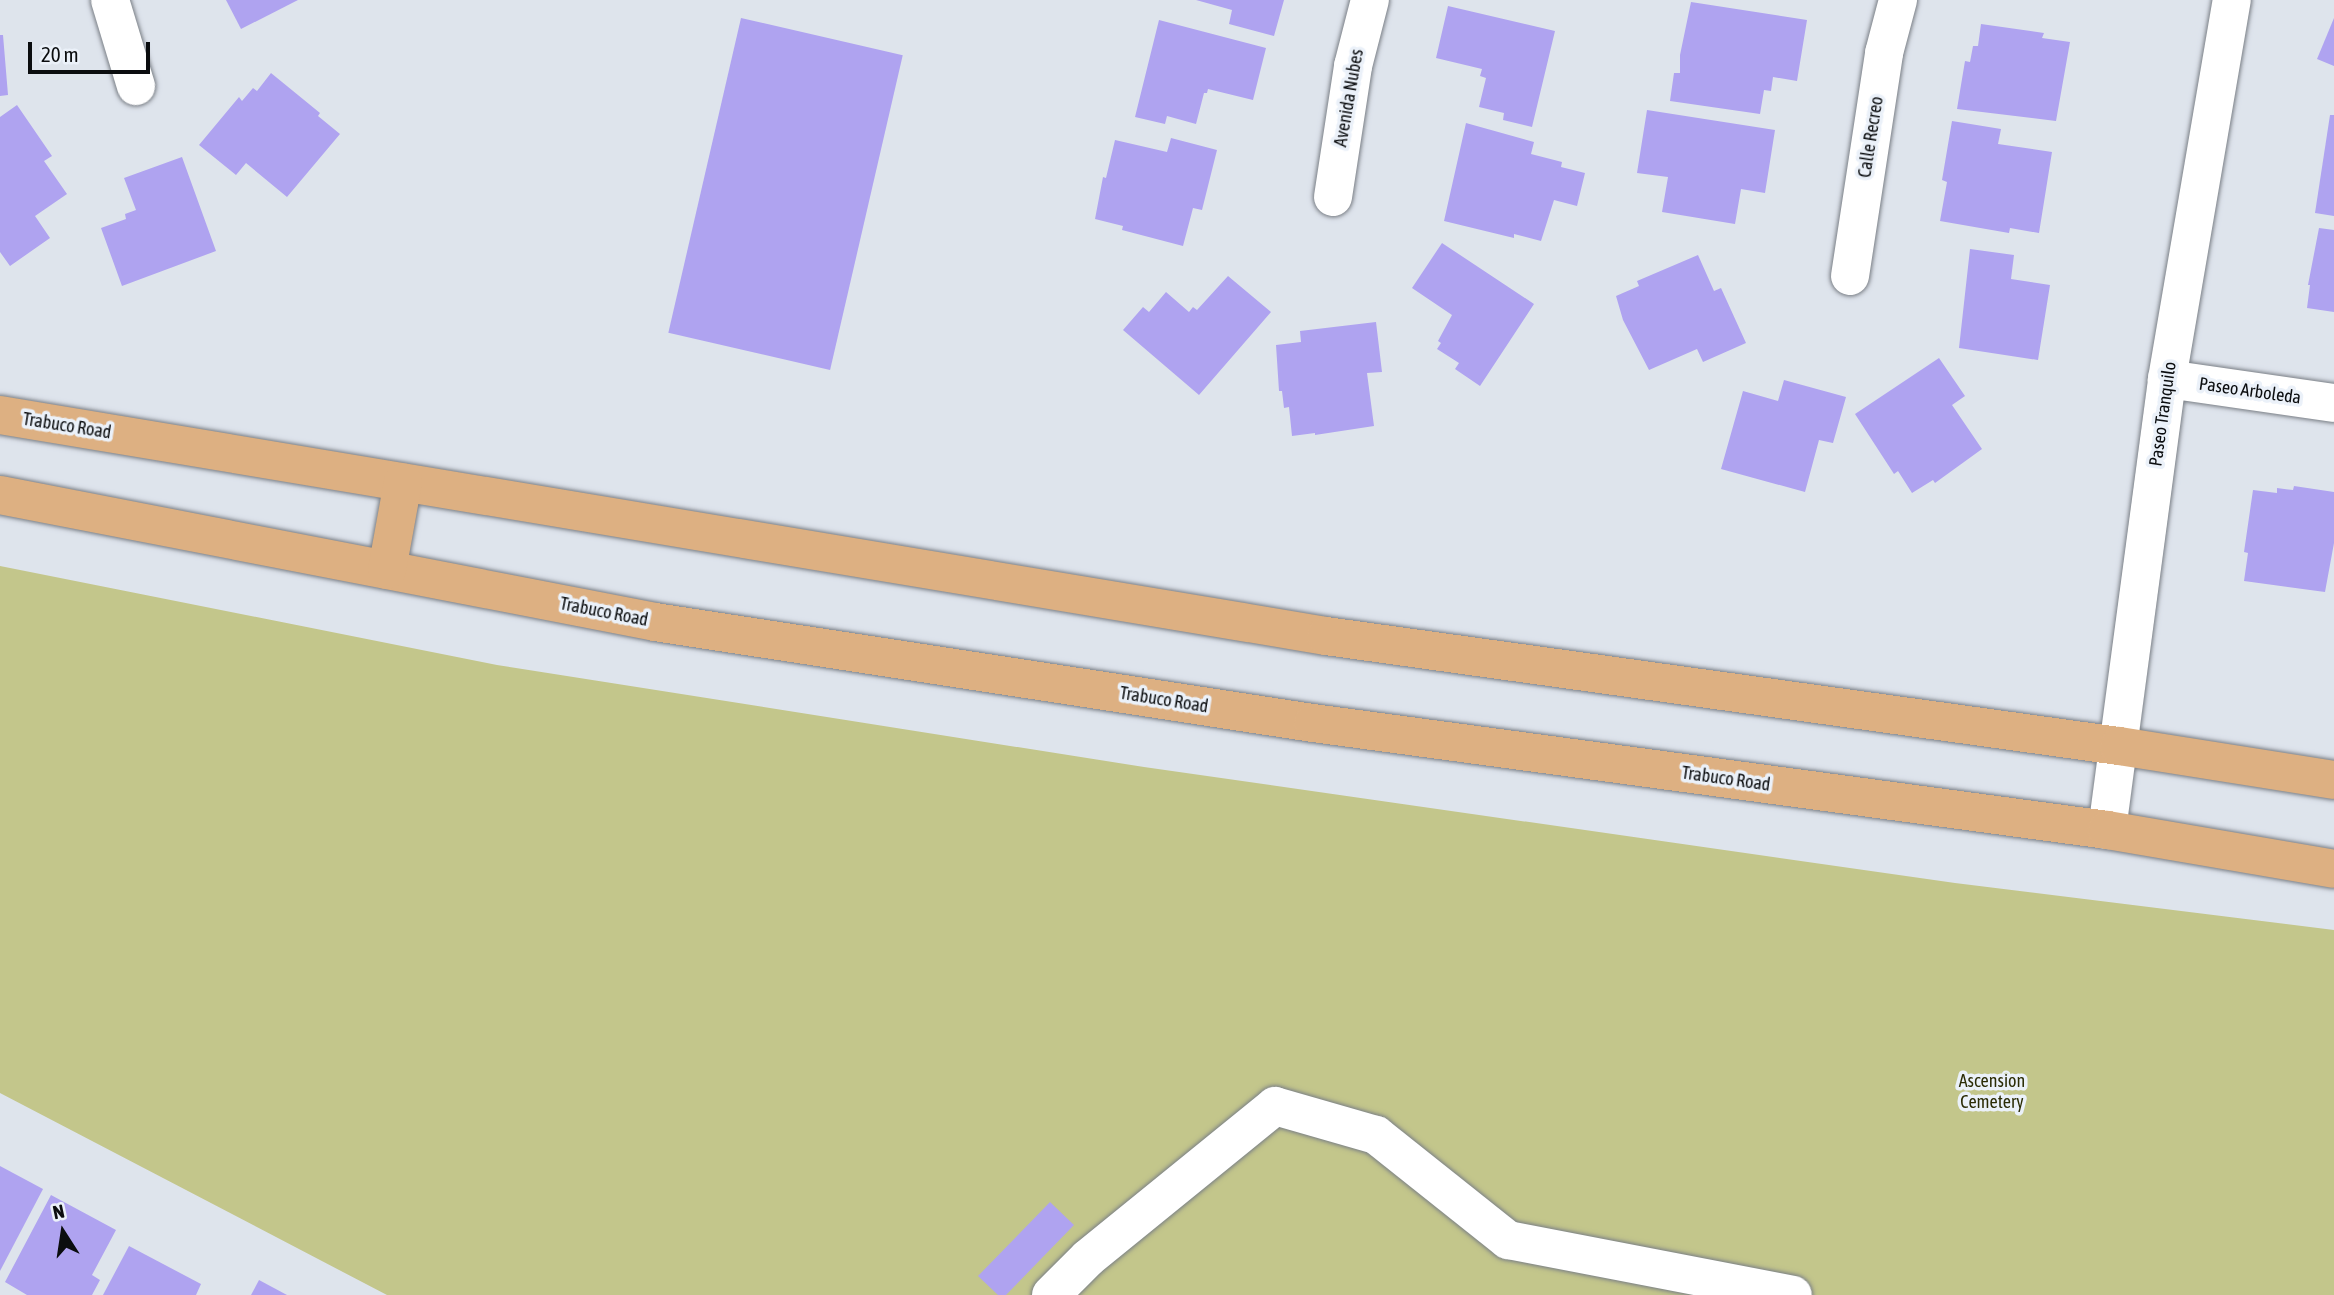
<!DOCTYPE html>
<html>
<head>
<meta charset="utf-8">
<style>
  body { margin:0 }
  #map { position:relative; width:2334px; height:1295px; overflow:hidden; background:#dee4ec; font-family:"Asap Condensed",sans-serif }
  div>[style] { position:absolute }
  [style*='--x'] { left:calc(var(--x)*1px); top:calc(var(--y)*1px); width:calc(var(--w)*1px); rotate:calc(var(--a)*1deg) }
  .green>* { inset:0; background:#c3c68b }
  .building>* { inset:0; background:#afa3f0; transform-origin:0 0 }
  .roads { filter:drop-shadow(0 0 2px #7a7f86) drop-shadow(0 0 2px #7a7f86) }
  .minor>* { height:38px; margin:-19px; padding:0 19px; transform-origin:19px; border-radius:19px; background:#fff }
  .major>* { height:38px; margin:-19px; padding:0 19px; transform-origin:19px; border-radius:19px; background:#ddb082 }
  span { translate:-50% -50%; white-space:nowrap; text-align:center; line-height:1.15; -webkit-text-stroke:7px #ebf1f9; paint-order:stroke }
  .street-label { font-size:18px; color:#0b0d0f }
  .park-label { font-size:18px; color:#2b2c05 }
  .north { position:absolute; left:28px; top:1197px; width:70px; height:70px; -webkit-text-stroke:5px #ebf1f9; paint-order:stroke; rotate:348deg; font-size:19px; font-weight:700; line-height:28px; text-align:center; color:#0b0d0f }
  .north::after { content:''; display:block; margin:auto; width:24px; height:32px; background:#0b0d0f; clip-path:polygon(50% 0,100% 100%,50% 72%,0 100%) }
  .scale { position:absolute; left:28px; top:42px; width:122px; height:32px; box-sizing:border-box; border:4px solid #0b0d0f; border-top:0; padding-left:9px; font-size:21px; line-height:24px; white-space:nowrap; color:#0b0d0f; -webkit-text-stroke:5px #ebf1f9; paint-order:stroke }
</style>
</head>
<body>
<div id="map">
  <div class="green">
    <div style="clip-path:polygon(0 566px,497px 665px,1144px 767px,1955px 883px,2334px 930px,2334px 1295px,387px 1295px,0 1093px)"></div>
  </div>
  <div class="building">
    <div style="clip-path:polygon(226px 0,298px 0,241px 29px)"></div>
    <div style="clip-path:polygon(1196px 0,1284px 0,1274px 36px,1229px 24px,1232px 10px)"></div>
    <div style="clip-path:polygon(1691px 2px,1807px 20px,1797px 81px,1773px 77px,1771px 91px,1764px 90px,1760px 114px,1670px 101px,1674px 73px,1680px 73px,1680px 55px)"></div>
    <div style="clip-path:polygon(1448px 6px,1555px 31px,1532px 127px,1503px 120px,1504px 113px,1479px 107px,1486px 78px,1480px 76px,1482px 69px,1436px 58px)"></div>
    <div style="left:741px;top:18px;width:166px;height:323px;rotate:13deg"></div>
    <div style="clip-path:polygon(2334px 18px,2334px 66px,2317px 59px)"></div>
    <div style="clip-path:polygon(1159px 20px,1266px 48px,1253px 100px,1208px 89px,1207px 93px,1204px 93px,1196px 124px,1167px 116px,1165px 124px,1135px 117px)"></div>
    <div style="clip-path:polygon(1981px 24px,2044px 33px,2042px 38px,2070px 42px,2056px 121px,1957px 109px,1965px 61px,1970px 62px,1973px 46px,1978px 46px)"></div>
    <div style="clip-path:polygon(0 35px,3px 35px,8px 95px,0 96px)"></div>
    <div style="clip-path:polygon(271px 73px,320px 113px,318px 116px,340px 134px,287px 197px,246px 163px,236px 175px,199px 145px,239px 97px,242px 101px,253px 88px,257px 91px)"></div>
    <div style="clip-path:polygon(17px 105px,52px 156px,44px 161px,67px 194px,35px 216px,50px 238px,10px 266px,0 252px,0 117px)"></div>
    <div style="clip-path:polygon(1647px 110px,1775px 130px,1765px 193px,1741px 189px,1735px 224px,1662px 212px,1668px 177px,1637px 173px)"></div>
    <div style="clip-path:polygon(2330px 115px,2334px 115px,2334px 216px,2315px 213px)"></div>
    <div style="clip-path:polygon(1952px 121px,2001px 129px,1998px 144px,2052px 152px,2039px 233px,2010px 228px,2009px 233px,1940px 221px,1947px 182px,1942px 180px)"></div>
    <div style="clip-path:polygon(1466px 123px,1534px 142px,1531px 154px,1562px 162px,1561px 167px,1585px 173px,1577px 206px,1554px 200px,1541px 241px,1514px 234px,1514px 238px,1444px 221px)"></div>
    <div style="clip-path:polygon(1171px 138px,1217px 150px,1202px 210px,1193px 208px,1183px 246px,1122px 230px,1123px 226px,1095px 219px,1103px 177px,1106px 178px,1115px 140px,1167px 152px)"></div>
    <div style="clip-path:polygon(182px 157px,216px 251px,122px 286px,101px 228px,126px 219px,125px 214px,136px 210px,124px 178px)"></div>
    <div style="clip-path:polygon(2319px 228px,2334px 230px,2334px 312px,2307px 308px,2310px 285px,2308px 285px)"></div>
    <div style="clip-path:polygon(1442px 243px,1534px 304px,1480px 386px,1455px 369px,1459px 363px,1437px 349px,1441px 343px,1438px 341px,1452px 315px,1412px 288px)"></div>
    <div style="clip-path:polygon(1970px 249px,2014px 255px,2011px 279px,2050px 285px,2038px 360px,1959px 348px)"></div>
    <div style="clip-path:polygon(1698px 255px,1714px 291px,1721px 288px,1746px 343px,1703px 362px,1697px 349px,1649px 370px,1623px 320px,1616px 296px,1639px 286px,1637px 281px)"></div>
    <div style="clip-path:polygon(1228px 276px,1271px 312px,1199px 395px,1123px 330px,1143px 307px,1149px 312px,1166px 292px,1189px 312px,1193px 307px,1197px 310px)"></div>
    <div style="clip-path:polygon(1376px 322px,1382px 372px,1367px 373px,1374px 426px,1315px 435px,1315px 433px,1292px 436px,1289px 407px,1284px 408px,1282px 391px,1279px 391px,1276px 345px,1301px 342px,1300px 331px)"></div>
    <div style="clip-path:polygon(1939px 358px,1965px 396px,1952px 405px,1982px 449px,1935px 483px,1933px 480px,1912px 493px,1898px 471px,1894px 474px,1855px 414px)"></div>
    <div style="clip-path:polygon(1784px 380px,1846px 397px,1833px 443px,1819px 440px,1805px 492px,1721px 469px,1743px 391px,1778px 401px)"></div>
    <div style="clip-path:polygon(2294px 486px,2334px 492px,2334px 543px,2325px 592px,2244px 581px,2248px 553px,2244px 552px,2253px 490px,2277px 493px,2277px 488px,2293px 490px)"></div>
    <div style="clip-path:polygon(0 1166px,43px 1189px,0 1271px)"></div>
    <div style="clip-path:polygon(51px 1195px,116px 1230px,92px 1275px,100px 1280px,92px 1295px,27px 1295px,5px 1282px)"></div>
    <div style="clip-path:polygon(1050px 1202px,1074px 1225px,1006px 1295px,998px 1295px,978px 1276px)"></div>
    <div style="clip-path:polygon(129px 1246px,201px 1284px,196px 1295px,103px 1295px)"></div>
    <div style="clip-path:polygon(259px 1280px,287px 1295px,251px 1295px)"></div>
  </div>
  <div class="roads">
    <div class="minor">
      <div style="--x:110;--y:0;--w:90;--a:73.2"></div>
      <div style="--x:1333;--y:197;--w:133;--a:-81.3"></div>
      <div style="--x:1353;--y:66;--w:68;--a:-75.6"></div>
      <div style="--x:1850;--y:276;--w:226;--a:-81.3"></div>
      <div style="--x:1884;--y:53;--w:55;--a:-75.2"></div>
      <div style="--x:2167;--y:379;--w:169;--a:8.2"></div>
      <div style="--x:2107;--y:830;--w:455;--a:-82.4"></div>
      <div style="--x:2167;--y:379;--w:385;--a:-80.3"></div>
      <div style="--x:1051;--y:1295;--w:52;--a:-45"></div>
      <div style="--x:1088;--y:1258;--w:241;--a:-39.1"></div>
      <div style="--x:1275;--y:1106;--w:105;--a:16"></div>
      <div style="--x:1376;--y:1135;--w:169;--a:38.5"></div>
      <div style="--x:1508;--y:1240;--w:290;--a:10.9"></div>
    </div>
    <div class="major">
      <div style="--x:0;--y:415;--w:1344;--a:9.46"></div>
      <div style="--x:1326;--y:636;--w:801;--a:7.9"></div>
      <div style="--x:2119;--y:746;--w:218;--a:9"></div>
      <div style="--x:0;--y:495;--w:667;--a:10.97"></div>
      <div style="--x:655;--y:622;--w:666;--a:8.73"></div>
      <div style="--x:1313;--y:723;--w:801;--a:7.67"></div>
      <div style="--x:2107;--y:830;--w:230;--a:9.7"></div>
      <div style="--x:387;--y:570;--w:89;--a:-79.7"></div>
    </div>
  </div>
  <div class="street-label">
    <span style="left:1349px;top:98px;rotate:-80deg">Avenida Nubes</span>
    <span style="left:1871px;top:137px;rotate:-81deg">Calle Recreo</span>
    <span style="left:2250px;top:391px;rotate:8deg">Paseo Arboleda</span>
    <span style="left:2163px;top:414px;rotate:-82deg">Paseo Tranquilo</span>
    <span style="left:67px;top:426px;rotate:9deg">Trabuco Road</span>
    <span style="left:604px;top:612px;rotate:11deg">Trabuco Road</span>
    <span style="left:1164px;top:700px;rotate:9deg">Trabuco Road</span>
    <span style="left:1726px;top:779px;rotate:8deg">Trabuco Road</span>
  </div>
  <div class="park-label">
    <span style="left:1992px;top:1092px">Ascension<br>Cemetery</span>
  </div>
  <div class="north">N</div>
  <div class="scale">20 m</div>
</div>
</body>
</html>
